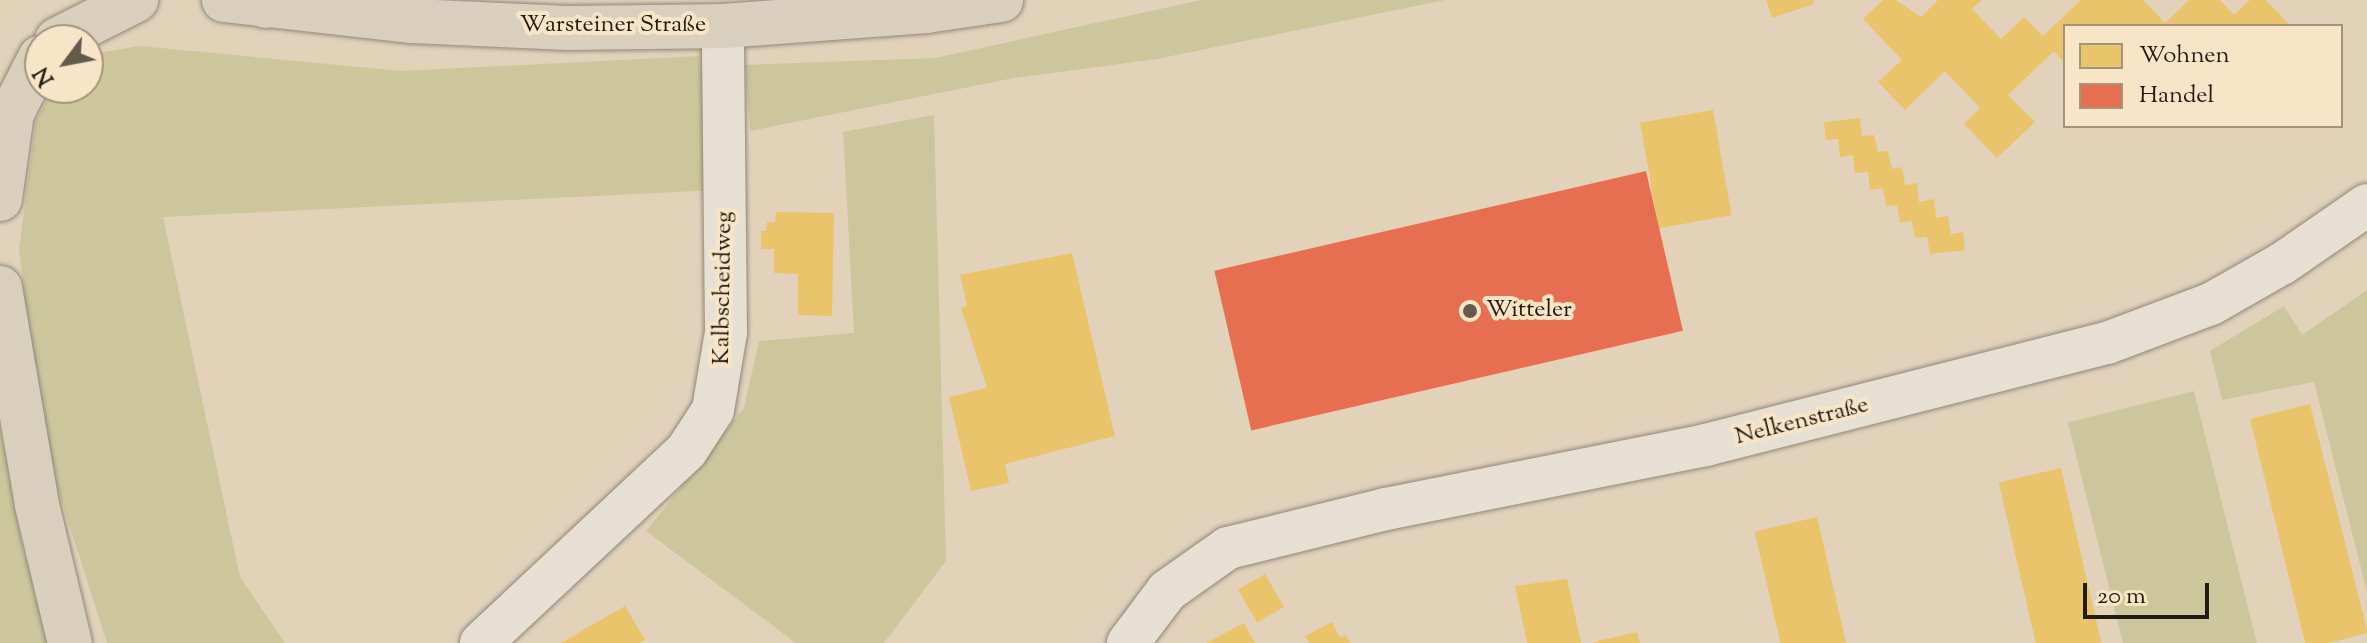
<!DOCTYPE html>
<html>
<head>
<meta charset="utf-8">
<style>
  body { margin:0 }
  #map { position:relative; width:2367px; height:643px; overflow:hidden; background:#e2d2ba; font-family:"Sorts Mill Goudy",serif }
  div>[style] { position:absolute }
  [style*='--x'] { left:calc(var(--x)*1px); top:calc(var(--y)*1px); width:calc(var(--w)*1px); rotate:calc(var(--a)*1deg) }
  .green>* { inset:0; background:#cdc69d; transform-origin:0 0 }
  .homes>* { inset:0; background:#e9c46a; transform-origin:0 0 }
  .shops>* { inset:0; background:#e76f51; transform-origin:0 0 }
  .roads { filter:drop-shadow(0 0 2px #908677) drop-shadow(0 0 2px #908677) }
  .minor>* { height:42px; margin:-21px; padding:0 21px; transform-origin:21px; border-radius:21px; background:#e7dfd2 }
  .primary>* { height:44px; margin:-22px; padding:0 22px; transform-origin:22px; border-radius:22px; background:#dacfbd }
  .motorway>* { height:44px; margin:-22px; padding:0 22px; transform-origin:22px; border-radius:22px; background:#dacfbd }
  .dots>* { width:22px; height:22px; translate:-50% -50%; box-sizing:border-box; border:4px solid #f8e4c6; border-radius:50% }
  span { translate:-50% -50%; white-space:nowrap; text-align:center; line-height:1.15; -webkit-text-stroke:8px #f8e4c6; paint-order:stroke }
  .street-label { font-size:24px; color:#221b11 }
  .poi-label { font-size:24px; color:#221b11 }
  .left { translate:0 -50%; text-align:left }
  .legend { position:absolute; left:2063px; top:24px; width:280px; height:104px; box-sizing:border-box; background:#f8e4c6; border:2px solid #a2947e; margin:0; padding:10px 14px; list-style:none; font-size:24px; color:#221b11 }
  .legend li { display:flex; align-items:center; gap:16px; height:40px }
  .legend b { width:40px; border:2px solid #a2947e }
  .north { position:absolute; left:24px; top:24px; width:80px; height:80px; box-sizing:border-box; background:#f8e4c6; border:2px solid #a2947e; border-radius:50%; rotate:238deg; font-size:22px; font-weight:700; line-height:32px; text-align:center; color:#221b11 }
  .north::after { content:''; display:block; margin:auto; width:28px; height:36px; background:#655b4c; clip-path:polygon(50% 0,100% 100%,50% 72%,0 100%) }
  .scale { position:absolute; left:2083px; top:583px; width:126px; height:36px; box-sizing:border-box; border:4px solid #221b11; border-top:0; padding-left:10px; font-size:24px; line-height:28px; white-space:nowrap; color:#221b11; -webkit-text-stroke:6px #f8e4c6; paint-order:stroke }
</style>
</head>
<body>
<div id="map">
  <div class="green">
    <div style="clip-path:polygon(1201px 0,1445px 0,1157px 59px,1014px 78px,750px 131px,745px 65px,935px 58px)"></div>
    <div style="clip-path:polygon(140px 46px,401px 71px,700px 56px,716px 190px,163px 217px,240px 577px,285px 643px,107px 643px,42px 440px,19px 249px,36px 120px,54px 88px,88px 88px,90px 54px)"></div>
    <div style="clip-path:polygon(934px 115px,946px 561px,884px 643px,796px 643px,646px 531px,744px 408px,759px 341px,854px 333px,843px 132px)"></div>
    <div style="clip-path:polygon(2367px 290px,2367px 592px,2314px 382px,2222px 400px,2210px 351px,2284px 306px,2302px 335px)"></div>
    <div style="left:2194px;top:391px;width:260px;height:130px;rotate:76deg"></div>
    <div style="clip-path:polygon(0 428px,22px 545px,53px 643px,0 643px)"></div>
  </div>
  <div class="homes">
    <div style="clip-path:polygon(1766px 0,1813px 0,1814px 4px,1772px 18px)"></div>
    <div style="clip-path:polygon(1883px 0,1896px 0,1921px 17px,1938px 0,1982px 0,1972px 9px,2001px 39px,2024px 17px,2043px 36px,2081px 0,2143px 0,2165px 23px,2189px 0,2220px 0,2234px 15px,2250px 0,2266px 0,2291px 26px,2065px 26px,2065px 63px,2054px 51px,2008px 95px,2035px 122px,1997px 158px,1964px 124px,1980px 108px,1945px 71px,1905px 110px,1878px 82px,1902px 60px,1863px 19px)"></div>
    <div style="left:1713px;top:110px;width:107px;height:74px;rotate:80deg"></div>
    <div style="clip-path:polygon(1860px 118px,1862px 136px,1874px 135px,1878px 152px,1888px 151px,1892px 169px,1902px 167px,1905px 185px,1917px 183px,1919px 202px,1934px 199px,1936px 218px,1948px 216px,1951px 234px,1963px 232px,1965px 250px,1930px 254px,1927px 237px,1915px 238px,1912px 221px,1900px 223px,1897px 205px,1886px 206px,1883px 188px,1870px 190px,1868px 172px,1855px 173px,1853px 155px,1840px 157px,1838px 139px,1826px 140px,1824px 122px)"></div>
    <div style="clip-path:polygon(776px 212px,834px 213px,832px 316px,798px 315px,798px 274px,774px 273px,774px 249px,761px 249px,761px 231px,766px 231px,767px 222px,775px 222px)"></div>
    <div style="clip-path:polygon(1072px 253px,1115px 436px,1005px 464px,1009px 483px,971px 491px,949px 397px,987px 388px,961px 308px,967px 306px,960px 275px)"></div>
    <div style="clip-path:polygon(2310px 404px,2367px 629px,2367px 633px,2329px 643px,2305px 643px,2250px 419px)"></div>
    <div style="left:2061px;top:468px;width:180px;height:64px;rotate:77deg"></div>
    <div style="left:1817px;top:517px;width:130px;height:64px;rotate:77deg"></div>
    <div style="left:1265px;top:574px;width:38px;height:31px;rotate:60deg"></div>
    <div style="clip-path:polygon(1567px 579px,1581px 643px,1527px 643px,1515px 586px)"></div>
    <div style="clip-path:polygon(625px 606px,645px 640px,639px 643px,561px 643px)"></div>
    <div style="clip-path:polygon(1332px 622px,1340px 638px,1346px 635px,1350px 643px,1309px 643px,1305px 636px)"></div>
    <div style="clip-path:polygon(1244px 623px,1255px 643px,1206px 643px)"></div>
    <div style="clip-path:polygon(1637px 632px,1640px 643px,1594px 643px,1594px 642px)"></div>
  </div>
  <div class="shops">
    <div style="left:1646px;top:171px;width:164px;height:443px;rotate:77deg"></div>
  </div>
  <div class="roads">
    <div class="minor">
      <div style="--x:481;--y:643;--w:282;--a:-43.1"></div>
      <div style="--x:687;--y:450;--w:48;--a:-57"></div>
      <div style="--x:713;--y:410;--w:79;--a:-80.5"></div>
      <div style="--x:726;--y:332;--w:306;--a:-90.6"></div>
      <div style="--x:1128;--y:643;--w:65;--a:-53.1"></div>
      <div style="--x:1167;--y:591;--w:75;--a:-35.2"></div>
      <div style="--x:1228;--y:548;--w:163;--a:-13.9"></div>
      <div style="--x:1386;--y:509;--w:326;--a:-11.3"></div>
      <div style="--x:1706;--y:445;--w:414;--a:-14.3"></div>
      <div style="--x:2107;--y:343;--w:111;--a:-20.6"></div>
      <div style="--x:2211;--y:304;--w:83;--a:-29.7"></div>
      <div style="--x:2283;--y:263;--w:102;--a:-34.6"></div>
    </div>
    <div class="primary">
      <div style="--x:224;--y:0;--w:189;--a:6.4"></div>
      <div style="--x:412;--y:21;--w:155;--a:2.6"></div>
      <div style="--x:567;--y:28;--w:156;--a:-0.7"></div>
      <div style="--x:723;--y:26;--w:204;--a:-4.2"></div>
      <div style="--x:926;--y:11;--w:76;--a:-8.3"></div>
    </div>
    <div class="motorway">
      <div style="--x:254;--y:0;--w:13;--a:27"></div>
      <div style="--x:57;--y:40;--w:89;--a:-26.9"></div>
      <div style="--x:0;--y:199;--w:87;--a:-82.1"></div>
      <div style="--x:12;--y:113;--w:62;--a:-63"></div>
      <div style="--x:0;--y:288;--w:220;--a:80.3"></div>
      <div style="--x:37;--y:505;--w:142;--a:76.6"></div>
    </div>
  </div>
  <div class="dots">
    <div style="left:1470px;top:311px;background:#655b4c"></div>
  </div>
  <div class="street-label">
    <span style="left:613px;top:26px">Warsteiner Straße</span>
    <span style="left:724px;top:288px;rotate:-89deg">Kalbscheidweg</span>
    <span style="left:1802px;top:422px;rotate:-14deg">Nelkenstraße</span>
  </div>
  <div class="poi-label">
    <span class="left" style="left:1486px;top:311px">Witteler</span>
  </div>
  <ul class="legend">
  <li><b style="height:22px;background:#e9c46a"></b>Wohnen</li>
  <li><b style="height:22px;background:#e76f51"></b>Handel</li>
  </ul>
  <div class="north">N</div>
  <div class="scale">20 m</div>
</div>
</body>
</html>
